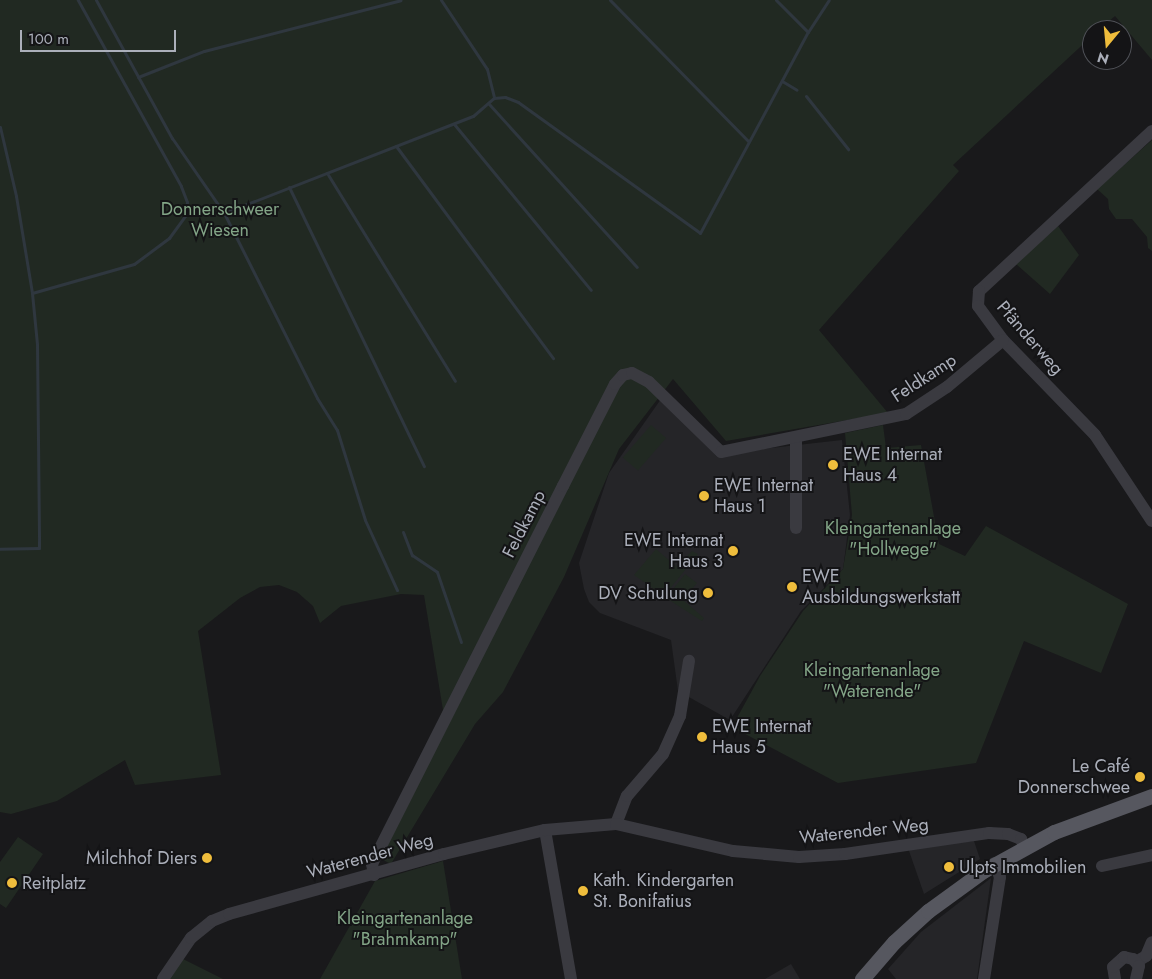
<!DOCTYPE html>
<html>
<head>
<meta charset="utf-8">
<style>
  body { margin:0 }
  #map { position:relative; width:1152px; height:979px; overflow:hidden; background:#19191b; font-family:Jost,sans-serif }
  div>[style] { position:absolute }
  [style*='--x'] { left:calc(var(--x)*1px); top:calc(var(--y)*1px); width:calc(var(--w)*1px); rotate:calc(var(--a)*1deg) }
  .built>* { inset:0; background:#252528 }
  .green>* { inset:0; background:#212922; transform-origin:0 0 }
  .stream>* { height:3px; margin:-1.5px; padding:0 1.5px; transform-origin:1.5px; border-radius:1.5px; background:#2f373f }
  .minor>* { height:12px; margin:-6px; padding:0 6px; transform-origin:6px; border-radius:6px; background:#3a3a40 }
  .major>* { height:15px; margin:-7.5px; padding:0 7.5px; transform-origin:7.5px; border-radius:7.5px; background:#56575f }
  .dots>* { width:14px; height:14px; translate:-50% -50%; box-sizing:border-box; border:2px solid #141416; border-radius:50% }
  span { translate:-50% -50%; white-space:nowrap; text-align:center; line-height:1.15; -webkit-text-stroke:4px #141416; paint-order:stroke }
  .park-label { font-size:18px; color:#83a587 }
  .street-label { font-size:18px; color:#abafba }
  .poi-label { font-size:18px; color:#abafba }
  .left { translate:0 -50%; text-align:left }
  .right { translate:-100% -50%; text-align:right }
  .north { position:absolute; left:1082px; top:20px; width:50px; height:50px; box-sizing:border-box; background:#141416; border:1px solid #505258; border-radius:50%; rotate:197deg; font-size:14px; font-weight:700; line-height:20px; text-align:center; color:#abafba }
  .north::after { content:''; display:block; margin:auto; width:18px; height:22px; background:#efbd3c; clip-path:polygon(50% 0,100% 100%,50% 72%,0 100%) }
  .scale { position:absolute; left:20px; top:30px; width:156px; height:22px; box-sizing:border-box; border:2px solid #abafba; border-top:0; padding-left:6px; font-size:15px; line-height:18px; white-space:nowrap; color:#abafba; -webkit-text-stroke:4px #141416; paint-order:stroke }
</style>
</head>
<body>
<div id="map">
  <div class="built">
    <div style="clip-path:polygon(661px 399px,717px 454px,842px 440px,850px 515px,843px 569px,801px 611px,730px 720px,678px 691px,671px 640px,600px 613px,589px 602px,584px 589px,579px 563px,609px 473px)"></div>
    <div style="clip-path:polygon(974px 841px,980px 859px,924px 894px,908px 848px)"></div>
    <div style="clip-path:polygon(991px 878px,977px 979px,896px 979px,888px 969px,921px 932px)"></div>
    <div style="clip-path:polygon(791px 964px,800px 979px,765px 979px)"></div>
  </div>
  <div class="green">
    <div style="clip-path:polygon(0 0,1152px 0,1152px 60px,1115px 16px,1099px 30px,1092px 30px,1092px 36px,953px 165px,959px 171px,819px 330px,888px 413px,726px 441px,673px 379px,619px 449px,564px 577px,503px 692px,475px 724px,391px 864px,379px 858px,443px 710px,424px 595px,401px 594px,341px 606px,320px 623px,313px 606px,297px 592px,279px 585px,260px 587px,240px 598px,198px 631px,221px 775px,135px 785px,125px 760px,57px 801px,11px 814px,0 812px)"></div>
    <div style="clip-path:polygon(1152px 140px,1152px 251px,1148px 248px,1147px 237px,1132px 219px,1116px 219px,1109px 209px,1108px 199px,1097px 189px)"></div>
    <div style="clip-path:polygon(1058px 226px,1079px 255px,1050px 294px,1016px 264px)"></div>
    <div style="left:651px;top:425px;width:20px;height:43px;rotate:41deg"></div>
    <div style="clip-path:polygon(883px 425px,886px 448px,921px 445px,939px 544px,965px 556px,986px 526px,1128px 604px,1101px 673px,1024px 641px,976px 763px,838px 783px,732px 727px,760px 676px,803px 611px,843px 569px,852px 515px,845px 433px)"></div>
    <div style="clip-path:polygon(656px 549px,677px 567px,692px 551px,698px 554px,664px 596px,634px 575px)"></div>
    <div style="clip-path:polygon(685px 574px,697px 583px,683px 600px,704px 618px,702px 621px,666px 598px)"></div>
    <div style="clip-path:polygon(18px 837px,43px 854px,6px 908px,0 904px,0 862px)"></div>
    <div style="clip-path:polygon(443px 861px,462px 979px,320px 979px,375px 881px)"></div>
    <div style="clip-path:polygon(181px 958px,223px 979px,167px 979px)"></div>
  </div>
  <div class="stream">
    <div style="--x:96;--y:0;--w:158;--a:61.2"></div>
    <div style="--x:172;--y:138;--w:91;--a:55.3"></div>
    <div style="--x:224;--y:213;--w:207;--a:63.3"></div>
    <div style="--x:317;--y:398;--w:38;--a:58"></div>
    <div style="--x:337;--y:430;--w:94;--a:72.7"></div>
    <div style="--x:365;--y:520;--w:77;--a:65.4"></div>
    <div style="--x:441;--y:0;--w:83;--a:56.3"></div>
    <div style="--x:487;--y:69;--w:30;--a:76"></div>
    <div style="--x:494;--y:98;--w:11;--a:-5"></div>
    <div style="--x:505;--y:97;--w:14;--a:21"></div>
    <div style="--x:518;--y:102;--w:224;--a:35.7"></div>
    <div style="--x:700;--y:233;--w:228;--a:-61.8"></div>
    <div style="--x:808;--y:32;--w:38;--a:-57"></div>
    <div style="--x:610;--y:0;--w:197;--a:45.6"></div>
    <div style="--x:776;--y:0;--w:45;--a:45"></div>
    <div style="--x:138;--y:77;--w:71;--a:-21.5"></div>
    <div style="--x:204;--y:51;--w:203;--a:-14.5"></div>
    <div style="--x:782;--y:81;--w:17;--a:31"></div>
    <div style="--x:806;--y:96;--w:68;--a:51.6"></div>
    <div style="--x:489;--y:104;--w:220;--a:47.8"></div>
    <div style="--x:454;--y:124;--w:215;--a:50.5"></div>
    <div style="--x:0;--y:127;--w:71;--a:76.9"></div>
    <div style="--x:16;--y:196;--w:98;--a:80.6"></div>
    <div style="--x:32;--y:293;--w:51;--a:84.4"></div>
    <div style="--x:37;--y:344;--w:197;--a:89.4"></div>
    <div style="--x:39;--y:541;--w:7;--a:90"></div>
    <div style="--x:39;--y:548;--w:39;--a:179"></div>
    <div style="--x:396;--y:146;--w:264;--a:53.5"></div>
    <div style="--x:327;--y:173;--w:244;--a:58.4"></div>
    <div style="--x:289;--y:187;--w:310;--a:64.2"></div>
    <div style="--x:224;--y:213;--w:267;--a:-21.3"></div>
    <div style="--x:473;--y:116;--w:28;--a:-41"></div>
    <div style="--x:32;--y:293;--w:106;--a:-15.9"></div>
    <div style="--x:134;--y:264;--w:44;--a:-36.6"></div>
    <div style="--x:169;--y:238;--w:29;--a:-54"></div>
    <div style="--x:186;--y:215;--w:13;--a:-86"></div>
    <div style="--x:187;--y:202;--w:17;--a:-111"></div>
    <div style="--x:181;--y:186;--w:213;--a:-119"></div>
    <div style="--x:403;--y:532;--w:25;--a:69"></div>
    <div style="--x:412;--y:555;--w:30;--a:34"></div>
    <div style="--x:437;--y:572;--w:74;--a:71.1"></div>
  </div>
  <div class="minor">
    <div style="--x:1152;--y:131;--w:236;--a:137.2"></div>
    <div style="--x:979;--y:291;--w:15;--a:94"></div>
    <div style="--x:978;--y:306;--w:42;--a:53.7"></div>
    <div style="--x:1003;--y:340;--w:132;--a:45.9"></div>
    <div style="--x:1095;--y:435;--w:103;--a:56.5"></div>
    <div style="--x:796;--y:439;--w:89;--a:90"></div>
    <div style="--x:616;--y:824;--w:30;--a:-69"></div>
    <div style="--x:627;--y:796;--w:55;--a:-49.4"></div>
    <div style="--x:663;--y:754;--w:42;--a:-65.9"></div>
    <div style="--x:680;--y:716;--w:56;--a:-80.7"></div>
    <div style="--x:545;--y:830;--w:151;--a:80.1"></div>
    <div style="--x:1102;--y:866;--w:51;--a:-12.4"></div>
    <div style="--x:374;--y:875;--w:11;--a:-100"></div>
    <div style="--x:372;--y:864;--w:424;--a:-63.2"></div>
    <div style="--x:563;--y:486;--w:114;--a:-63"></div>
    <div style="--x:615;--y:384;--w:12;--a:-48"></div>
    <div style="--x:623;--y:375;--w:9;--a:-13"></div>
    <div style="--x:632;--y:373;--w:19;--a:28"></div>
    <div style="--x:649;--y:382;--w:100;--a:44.2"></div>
    <div style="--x:721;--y:452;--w:189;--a:-11.6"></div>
    <div style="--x:906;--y:414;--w:49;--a:-33.4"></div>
    <div style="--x:947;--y:387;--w:73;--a:-40"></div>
    <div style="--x:1136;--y:962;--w:12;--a:-31"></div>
    <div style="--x:1146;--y:956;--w:15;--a:-67"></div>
    <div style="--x:163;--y:979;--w:50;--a:-55.7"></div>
    <div style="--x:191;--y:938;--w:27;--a:-39"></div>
    <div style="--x:212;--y:921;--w:18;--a:-22"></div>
    <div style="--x:229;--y:914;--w:223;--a:-15.6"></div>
    <div style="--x:444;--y:854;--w:104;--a:-13.4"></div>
    <div style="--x:545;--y:830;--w:71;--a:-4.8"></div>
    <div style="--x:616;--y:824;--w:120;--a:13"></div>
    <div style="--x:733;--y:851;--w:66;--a:5.2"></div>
    <div style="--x:799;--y:857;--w:46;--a:-3.7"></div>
    <div style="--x:845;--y:854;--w:146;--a:-8.3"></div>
    <div style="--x:989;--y:833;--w:19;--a:3"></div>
    <div style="--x:1008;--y:834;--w:14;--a:21"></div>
    <div style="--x:1021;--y:839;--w:8;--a:67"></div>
    <div style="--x:984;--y:979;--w:103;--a:-81.1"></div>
    <div style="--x:1000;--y:877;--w:15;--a:-113"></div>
    <div style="--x:1115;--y:979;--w:12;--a:-99"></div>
    <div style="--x:1113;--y:967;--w:15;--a:-42"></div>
    <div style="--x:1124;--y:957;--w:9;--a:13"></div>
    <div style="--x:1133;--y:959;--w:9;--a:49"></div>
    <div style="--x:1139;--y:966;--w:13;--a:103"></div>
  </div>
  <div class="major">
    <div style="--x:862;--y:979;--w:49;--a:-49.1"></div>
    <div style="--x:894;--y:942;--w:46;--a:-42.4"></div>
    <div style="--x:928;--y:911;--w:68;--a:-36"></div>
    <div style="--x:983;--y:871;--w:81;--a:-28.8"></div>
    <div style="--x:1054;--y:832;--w:104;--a:-20.2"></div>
  </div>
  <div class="dots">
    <div style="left:833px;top:465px;background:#efbd3c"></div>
    <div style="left:704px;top:496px;background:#efbd3c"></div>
    <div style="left:733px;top:551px;background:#efbd3c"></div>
    <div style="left:792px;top:587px;background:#efbd3c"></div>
    <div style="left:708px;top:593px;background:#efbd3c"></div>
    <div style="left:702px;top:737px;background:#efbd3c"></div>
    <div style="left:1140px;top:777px;background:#efbd3c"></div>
    <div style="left:207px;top:858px;background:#efbd3c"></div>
    <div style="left:949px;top:867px;background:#efbd3c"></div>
    <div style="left:12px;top:883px;background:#efbd3c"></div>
    <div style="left:583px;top:891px;background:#efbd3c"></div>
  </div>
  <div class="park-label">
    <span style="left:220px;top:220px">Donnerschweer<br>Wiesen</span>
    <span style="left:893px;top:539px">Kleingartenanlage<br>"Hollwege"</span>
    <span style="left:872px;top:681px">Kleingartenanlage<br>"Waterende"</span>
    <span style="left:405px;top:929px">Kleingartenanlage<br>"Brahmkamp"</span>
  </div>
  <div class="street-label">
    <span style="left:1030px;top:338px;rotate:49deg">Pfänderweg</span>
    <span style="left:924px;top:378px;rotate:-33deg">Feldkamp</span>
    <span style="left:524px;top:524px;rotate:-63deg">Feldkamp</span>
    <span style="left:864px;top:831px;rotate:-6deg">Waterender Weg</span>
    <span style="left:370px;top:856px;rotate:-15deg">Waterender Weg</span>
  </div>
  <div class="poi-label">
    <span class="left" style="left:843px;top:465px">EWE Internat<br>Haus 4</span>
    <span class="left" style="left:714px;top:496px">EWE Internat<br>Haus 1</span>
    <span class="right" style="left:723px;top:551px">EWE Internat<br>Haus 3</span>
    <span class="left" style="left:802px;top:587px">EWE<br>Ausbildungswerkstatt</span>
    <span class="right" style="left:698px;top:593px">DV Schulung</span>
    <span class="left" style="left:712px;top:737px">EWE Internat<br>Haus 5</span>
    <span class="right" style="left:1130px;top:777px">Le Café<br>Donnerschwee</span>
    <span class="right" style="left:197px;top:858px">Milchhof Diers</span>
    <span class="left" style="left:959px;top:867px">Ulpts Immobilien</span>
    <span class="left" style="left:593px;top:891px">Kath. Kindergarten<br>St. Bonifatius</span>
    <span class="left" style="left:22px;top:883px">Reitplatz</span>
  </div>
  <div class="north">N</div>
  <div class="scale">100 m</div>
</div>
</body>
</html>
